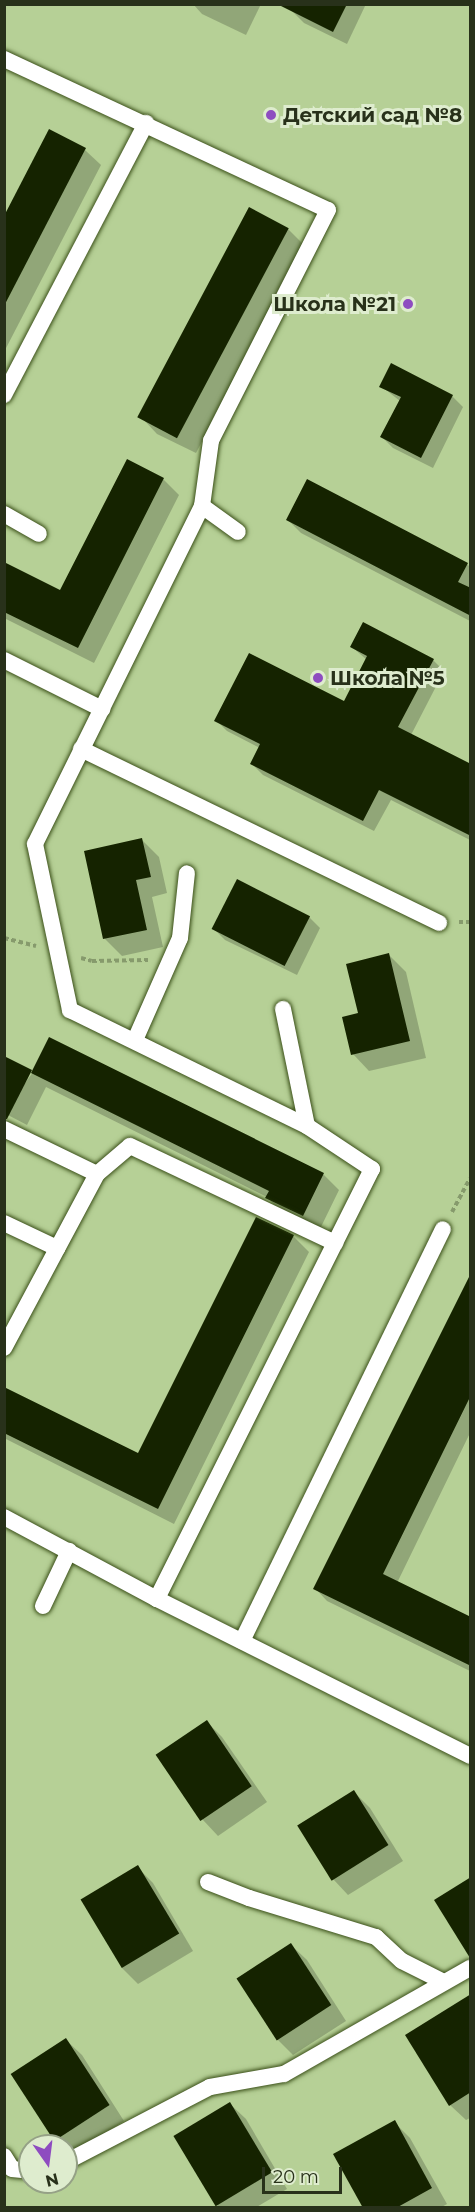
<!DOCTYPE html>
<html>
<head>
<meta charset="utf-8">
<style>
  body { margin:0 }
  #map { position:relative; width:475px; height:2212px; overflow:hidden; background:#b6d096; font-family:Montserrat,sans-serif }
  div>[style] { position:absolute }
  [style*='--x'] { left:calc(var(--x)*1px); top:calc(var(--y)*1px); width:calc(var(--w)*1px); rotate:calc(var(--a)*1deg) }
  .shadow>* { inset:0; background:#0003 }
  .building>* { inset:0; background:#152300; transform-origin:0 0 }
  .path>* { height:4px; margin-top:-2px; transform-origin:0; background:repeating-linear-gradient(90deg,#869a6c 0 4.5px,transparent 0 7.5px) }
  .roads { filter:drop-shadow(0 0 2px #3b5019) drop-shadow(0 0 2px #3b5019) }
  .service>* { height:16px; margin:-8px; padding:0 8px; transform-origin:8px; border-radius:8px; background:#fff }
  .dots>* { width:16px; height:16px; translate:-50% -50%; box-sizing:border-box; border:3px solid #deecce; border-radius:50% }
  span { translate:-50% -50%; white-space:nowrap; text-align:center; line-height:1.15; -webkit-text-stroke:6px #deecce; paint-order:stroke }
  .poi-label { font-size:20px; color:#28311a; font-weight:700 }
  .left { translate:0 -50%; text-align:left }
  .right { translate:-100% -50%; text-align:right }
  .frame { position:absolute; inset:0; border:6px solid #28311a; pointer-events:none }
  .north { position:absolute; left:18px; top:2134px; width:60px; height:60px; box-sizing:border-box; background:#deecce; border:2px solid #95a186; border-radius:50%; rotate:166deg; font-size:16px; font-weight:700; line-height:24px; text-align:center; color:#28311a }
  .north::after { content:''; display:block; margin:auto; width:21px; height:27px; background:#8e4cc0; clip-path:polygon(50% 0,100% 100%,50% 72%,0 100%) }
  .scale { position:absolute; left:262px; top:2167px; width:80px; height:27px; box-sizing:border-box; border:3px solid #28311a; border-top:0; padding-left:8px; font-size:18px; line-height:21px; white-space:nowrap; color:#28311a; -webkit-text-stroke:4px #deecce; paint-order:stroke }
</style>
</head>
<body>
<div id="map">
  <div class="shadow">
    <div style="clip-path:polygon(193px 4px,261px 4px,246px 35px,202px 14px)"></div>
    <div style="clip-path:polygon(293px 4px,366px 4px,347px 44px,304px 23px,291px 10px)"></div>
    <div style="clip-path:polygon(85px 150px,101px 165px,4px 352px,4px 219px)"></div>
    <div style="clip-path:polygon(288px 229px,304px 245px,196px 453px,157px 434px,142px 418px)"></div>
    <div style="clip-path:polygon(392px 365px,452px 396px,463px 407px,433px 468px,393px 448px,382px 437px,400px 401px,381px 386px)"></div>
    <div style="clip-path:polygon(163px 479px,179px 495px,94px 663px,4px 618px,4px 564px,61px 592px)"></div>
    <div style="clip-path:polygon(288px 520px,467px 564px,470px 567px,470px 621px,301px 533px)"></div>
    <div style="clip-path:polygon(352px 647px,433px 660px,444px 671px,411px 735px,470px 766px,470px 840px,391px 800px,374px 831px,263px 775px,252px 764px,260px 748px,227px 731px,216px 720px,345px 703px,367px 660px)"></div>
    <div style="clip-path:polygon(142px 840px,159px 857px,167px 893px,152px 897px,163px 947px,122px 956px,105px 939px,85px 853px)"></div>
    <div style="clip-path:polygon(309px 917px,320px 928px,297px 975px,225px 940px,214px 929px)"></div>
    <div style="clip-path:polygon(389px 955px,406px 972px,426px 1058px,369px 1071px,353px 1054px,359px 1015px)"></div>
    <div style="clip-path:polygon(49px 1039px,324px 1175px,339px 1190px,319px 1231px,283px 1214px,267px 1197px,46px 1087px,27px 1125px,4px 1113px,33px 1072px)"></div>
    <div style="clip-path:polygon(293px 1236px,309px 1252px,174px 1524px,4px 1438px,4px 1402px,139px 1455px)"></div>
    <div style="clip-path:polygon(470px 1276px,470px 1433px,397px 1583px,470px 1618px,470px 1671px,327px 1601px,315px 1588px)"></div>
    <div style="clip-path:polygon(207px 1722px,222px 1737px,267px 1802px,218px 1836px,203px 1820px,158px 1755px)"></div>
    <div style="clip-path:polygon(354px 1792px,370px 1808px,403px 1861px,348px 1895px,333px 1879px)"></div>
    <div style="clip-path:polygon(137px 1867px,153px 1883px,193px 1951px,138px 1984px,122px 1968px)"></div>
    <div style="clip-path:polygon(291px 1945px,307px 1960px,346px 2021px,293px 2055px,277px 2039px)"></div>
    <div style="clip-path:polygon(470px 2000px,470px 2118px,466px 2120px,450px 2105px)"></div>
    <div style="clip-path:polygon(66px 2040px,82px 2055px,124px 2121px,71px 2155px,66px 2146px,62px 2146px,55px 2140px)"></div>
    <div style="clip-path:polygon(230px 2104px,246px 2119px,287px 2189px,255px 2208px,219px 2208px,175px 2136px)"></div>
    <div style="clip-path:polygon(394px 2122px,410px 2138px,447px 2204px,440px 2208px,365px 2208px)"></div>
  </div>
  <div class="building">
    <div style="clip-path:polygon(277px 4px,347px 4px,333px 32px)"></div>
    <div style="clip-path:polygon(49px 129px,86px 148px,4px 306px,4px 216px)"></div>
    <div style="left:249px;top:207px;width:45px;height:238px;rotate:28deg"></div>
    <div style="clip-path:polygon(391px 363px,453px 395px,421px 458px,380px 437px,401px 397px,379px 387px)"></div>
    <div style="clip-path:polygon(127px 459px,164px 478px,78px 648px,4px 612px,4px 562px,60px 590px)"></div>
    <div style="clip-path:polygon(307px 479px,468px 563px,458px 582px,471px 588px,471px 616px,286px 520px)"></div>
    <div style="clip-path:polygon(363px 622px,434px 659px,398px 727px,471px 764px,471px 836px,379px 790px,363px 821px,250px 764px,260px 744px,214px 721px,249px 653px,344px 701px,367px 656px,350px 647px)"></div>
    <div style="clip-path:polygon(142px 838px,151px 877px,136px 880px,147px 930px,103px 939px,84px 851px)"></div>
    <div style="left:237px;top:879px;width:82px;height:56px;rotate:27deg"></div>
    <div style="clip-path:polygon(389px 953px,410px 1041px,351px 1055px,342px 1017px,358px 1013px,346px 964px)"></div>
    <div style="clip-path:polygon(49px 1037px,324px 1173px,303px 1216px,265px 1198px,269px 1191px,31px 1073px)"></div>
    <div style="clip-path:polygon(4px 1056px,32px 1070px,7px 1119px,4px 1119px)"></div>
    <div style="clip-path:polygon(256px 1217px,294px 1235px,158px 1509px,4px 1433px,4px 1387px,138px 1453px)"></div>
    <div style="clip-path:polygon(471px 1273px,471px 1395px,383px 1574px,471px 1617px,471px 1666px,313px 1589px)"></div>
    <div style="left:207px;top:1720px;width:80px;height:62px;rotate:56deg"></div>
    <div style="left:354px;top:1790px;width:65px;height:67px;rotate:58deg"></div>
    <div style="left:138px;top:1865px;width:80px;height:67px;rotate:59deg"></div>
    <div style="clip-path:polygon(471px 1877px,471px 1958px,470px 1958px,434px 1900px)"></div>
    <div style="left:291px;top:1943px;width:74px;height:65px;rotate:57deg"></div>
    <div style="clip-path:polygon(471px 1994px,471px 2092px,449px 2106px,405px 2035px)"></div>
    <div style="left:66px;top:2038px;width:80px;height:66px;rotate:57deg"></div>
    <div style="left:230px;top:2102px;width:82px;height:66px;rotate:59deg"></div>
    <div style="clip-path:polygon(395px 2120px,432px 2188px,396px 2208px,363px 2208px,333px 2154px)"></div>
  </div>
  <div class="path">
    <div style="--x:459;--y:922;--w:11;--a:0"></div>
    <div style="--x:4;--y:938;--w:33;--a:14"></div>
    <div style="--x:81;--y:958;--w:11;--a:15"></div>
    <div style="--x:92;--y:961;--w:56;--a:-1"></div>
    <div style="--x:452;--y:1212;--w:38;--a:-62"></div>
  </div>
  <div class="roads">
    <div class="service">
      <div style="--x:4;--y:59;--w:357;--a:25"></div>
      <div style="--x:328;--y:210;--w:259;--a:116.9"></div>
      <div style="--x:211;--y:441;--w:66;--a:97.9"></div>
      <div style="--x:202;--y:506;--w:377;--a:116.3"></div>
      <div style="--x:35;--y:844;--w:170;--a:78.1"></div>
      <div style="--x:70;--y:1010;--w:264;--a:26.1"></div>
      <div style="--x:307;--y:1126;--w:78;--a:33.5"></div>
      <div style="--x:372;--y:1169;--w:481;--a:116.6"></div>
      <div style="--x:4;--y:395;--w:307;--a:-62.4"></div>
      <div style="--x:202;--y:506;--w:44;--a:35.8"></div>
      <div style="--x:4;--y:514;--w:40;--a:29.7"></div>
      <div style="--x:4;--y:660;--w:110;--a:26.6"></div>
      <div style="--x:81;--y:749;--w:398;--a:25.9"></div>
      <div style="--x:283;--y:1009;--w:119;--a:78.4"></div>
      <div style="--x:135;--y:1040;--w:111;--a:-66.2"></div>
      <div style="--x:180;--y:938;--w:65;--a:-83.9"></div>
      <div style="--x:4;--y:1129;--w:103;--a:25.8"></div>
      <div style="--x:97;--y:1174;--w:197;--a:118.1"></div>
      <div style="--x:97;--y:1174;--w:43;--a:-40.3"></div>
      <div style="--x:130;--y:1146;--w:227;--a:25.3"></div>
      <div style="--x:4;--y:1223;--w:59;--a:25.3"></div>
      <div style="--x:4;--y:1517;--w:174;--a:28.2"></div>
      <div style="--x:157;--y:1599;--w:350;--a:26.6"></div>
      <div style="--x:43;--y:1606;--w:61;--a:-64.7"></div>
      <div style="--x:242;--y:1641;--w:458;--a:-64"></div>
      <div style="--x:208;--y:1882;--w:44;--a:21.3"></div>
      <div style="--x:249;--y:1898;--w:133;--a:17.1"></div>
      <div style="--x:376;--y:1937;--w:35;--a:43"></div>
      <div style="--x:402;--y:1961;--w:47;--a:26.6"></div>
      <div style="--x:4;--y:2156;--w:15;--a:58"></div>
      <div style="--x:12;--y:2169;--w:18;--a:6"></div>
      <div style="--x:66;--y:2162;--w:162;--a:-27.5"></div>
      <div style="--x:210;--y:2087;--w:75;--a:-10"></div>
      <div style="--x:284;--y:2074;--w:214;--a:-29.7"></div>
    </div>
  </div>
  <div class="dots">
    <div style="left:271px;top:115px;background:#8e4cc0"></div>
    <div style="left:408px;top:304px;background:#8e4cc0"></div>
    <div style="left:318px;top:678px;background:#8e4cc0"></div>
  </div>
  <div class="poi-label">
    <span class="left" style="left:283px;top:115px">Детский сад №8</span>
    <span class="right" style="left:396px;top:304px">Школа №21</span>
    <span class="left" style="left:330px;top:678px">Школа №5</span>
  </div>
  <div class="frame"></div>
  <div class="north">N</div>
  <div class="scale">20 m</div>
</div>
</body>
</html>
